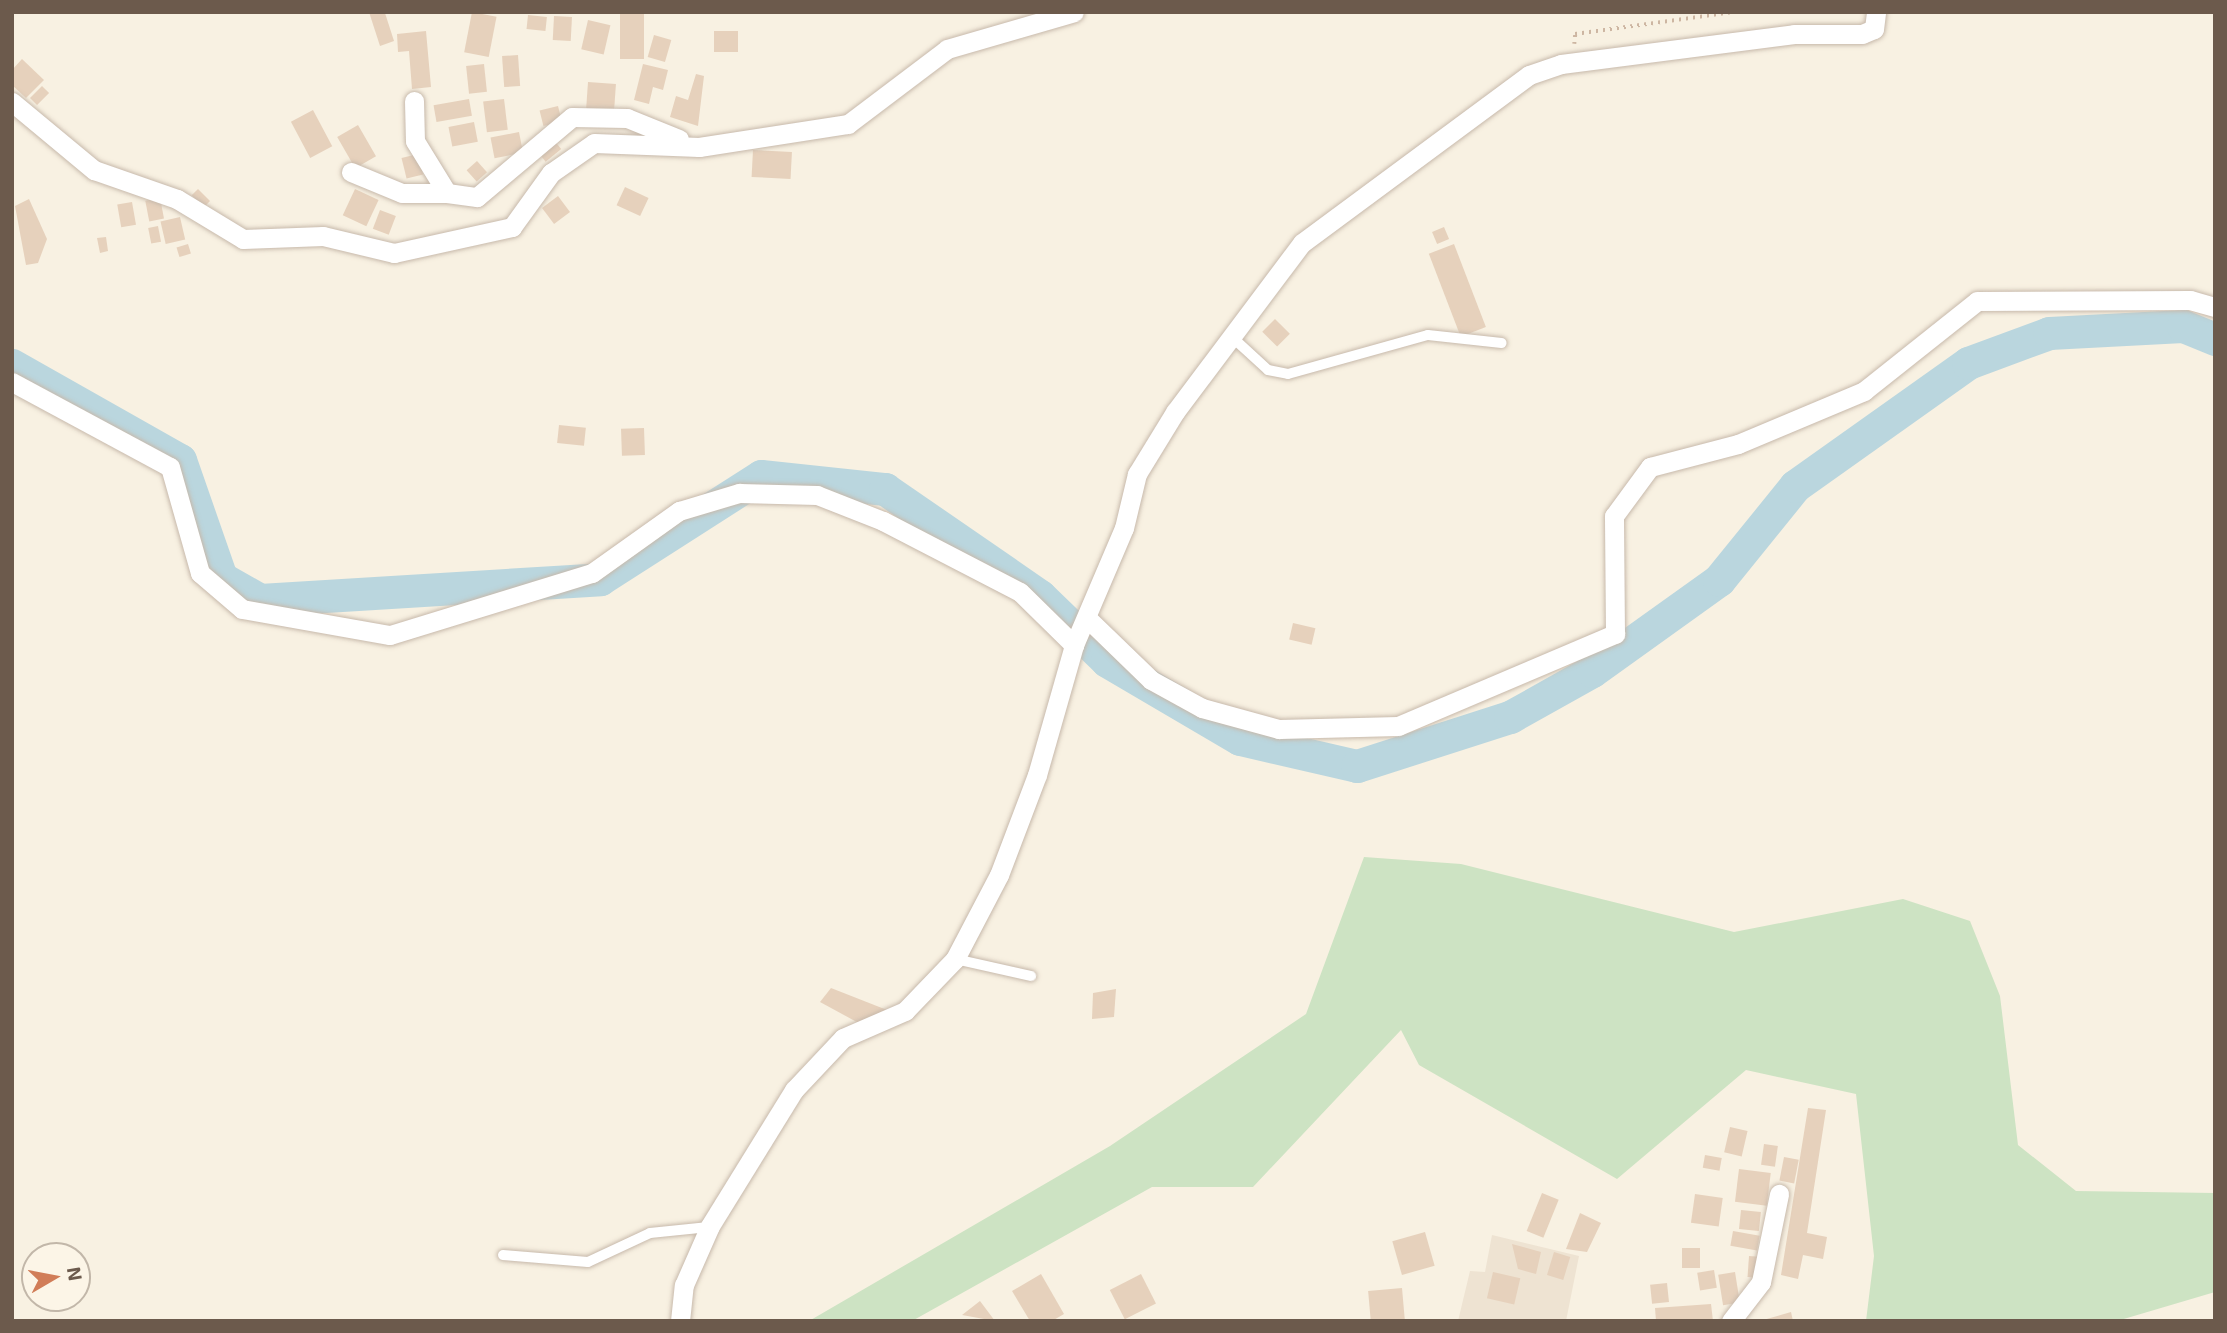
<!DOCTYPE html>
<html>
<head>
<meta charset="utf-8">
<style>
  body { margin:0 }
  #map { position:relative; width:2227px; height:1333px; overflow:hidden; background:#f8f1e2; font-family:"Exo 2",sans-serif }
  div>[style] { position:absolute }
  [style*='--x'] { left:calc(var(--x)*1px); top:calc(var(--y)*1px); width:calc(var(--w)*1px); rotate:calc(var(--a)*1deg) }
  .residential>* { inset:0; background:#eee3d2 }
  .green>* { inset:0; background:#cde3c3 }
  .river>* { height:33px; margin:-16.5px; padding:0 16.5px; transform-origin:16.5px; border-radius:16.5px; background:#bad6de }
  .building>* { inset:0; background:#e6d1bc; transform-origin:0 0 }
  .path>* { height:3.5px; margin-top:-1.75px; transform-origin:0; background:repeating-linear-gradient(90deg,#cdb6a2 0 2px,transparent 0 7px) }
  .roads { filter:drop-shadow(0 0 2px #c7b9ab) drop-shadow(0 0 2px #c7b9ab) }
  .service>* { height:10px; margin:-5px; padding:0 5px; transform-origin:5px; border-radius:5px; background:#fff }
  .minor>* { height:19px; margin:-9.5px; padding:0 9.5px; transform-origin:9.5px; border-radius:9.5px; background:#fff }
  span { translate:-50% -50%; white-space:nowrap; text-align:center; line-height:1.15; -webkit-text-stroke:5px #fcf5e7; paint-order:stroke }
  .frame { position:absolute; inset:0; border:14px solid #6c5a4c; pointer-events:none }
  .north { position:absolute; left:21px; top:1242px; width:70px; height:70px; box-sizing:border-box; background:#fcf5e7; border:2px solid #c2b7a9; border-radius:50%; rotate:80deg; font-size:19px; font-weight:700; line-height:28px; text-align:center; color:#6c5a4c }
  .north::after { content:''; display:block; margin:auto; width:24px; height:32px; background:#d17d58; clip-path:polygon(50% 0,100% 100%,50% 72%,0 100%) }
</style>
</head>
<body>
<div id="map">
  <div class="residential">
    <div style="clip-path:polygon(1492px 1235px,1579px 1256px,1566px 1321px,1458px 1321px,1470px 1271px,1485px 1272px)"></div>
  </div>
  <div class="green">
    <div style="clip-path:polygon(1364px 857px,1461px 864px,1734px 932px,1903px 899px,1970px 921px,2000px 996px,2018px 1145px,2076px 1191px,2215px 1193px,2215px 1292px,2117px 1321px,1866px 1321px,1874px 1256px,1856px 1094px,1746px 1070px,1617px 1179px,1419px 1065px,1401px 1030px,1253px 1187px,1152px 1187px,912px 1321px,809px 1321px,1110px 1146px,1306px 1014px)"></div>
  </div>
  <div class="river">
    <div style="--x:12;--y:365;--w:193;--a:29.5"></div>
    <div style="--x:180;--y:460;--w:125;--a:70.8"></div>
    <div style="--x:221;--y:578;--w:45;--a:29.4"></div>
    <div style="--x:260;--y:600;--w:341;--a:-3.5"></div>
    <div style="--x:600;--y:579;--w:191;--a:-32.6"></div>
    <div style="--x:761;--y:476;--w:125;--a:6"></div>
    <div style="--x:885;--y:489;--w:188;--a:34.6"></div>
    <div style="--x:1040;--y:596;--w:93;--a:44.1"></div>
    <div style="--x:1107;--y:661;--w:154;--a:30.4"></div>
    <div style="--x:1240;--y:739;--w:120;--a:13"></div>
    <div style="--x:1357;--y:766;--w:161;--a:-17.8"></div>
    <div style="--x:1510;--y:717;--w:94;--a:-29.3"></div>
    <div style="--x:1592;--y:671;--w:156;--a:-35.6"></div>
    <div style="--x:1719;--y:580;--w:121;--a:-51"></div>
    <div style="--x:1795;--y:486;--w:212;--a:-35.4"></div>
    <div style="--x:1968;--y:363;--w:86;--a:-20.3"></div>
    <div style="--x:2049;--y:333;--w:134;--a:-3"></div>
    <div style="--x:2183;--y:326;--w:35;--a:22"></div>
  </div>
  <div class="building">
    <div style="clip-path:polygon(369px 12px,385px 13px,394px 41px,380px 46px)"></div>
    <div style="left:472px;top:12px;width:25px;height:41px;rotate:11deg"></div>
    <div style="left:620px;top:12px;width:24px;height:47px"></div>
    <div style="left:528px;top:15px;width:19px;height:14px;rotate:6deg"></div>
    <div style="left:554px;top:16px;width:18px;height:24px;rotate:3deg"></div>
    <div style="left:588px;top:20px;width:23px;height:30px;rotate:13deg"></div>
    <div style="clip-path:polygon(426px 31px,431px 87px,412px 89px,409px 51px,398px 52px,397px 34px)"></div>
    <div style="left:714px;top:31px;width:24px;height:21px"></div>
    <div style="left:654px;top:35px;width:18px;height:23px;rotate:16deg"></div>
    <div style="left:518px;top:55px;width:31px;height:16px;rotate:86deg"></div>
    <div style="clip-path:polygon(22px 59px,44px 80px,26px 98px,12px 85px,12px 70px)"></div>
    <div style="left:484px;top:64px;width:28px;height:18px;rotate:84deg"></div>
    <div style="clip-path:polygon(643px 64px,668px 70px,663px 90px,653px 87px,649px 104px,634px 100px)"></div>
    <div style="clip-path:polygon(696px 74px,704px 76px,698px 126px,670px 117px,676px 96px,688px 100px)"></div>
    <div style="left:588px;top:82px;width:28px;height:30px;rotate:4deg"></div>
    <div style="left:42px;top:86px;width:10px;height:17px;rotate:45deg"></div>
    <div style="left:469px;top:99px;width:17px;height:36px;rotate:80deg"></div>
    <div style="left:504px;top:99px;width:31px;height:21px;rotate:83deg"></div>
    <div style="left:558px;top:106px;width:16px;height:19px;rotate:76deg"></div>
    <div style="left:313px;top:110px;width:41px;height:25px;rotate:62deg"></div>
    <div style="left:474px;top:122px;width:20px;height:26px;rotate:79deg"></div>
    <div style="left:358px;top:125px;width:36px;height:24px;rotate:60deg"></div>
    <div style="left:519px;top:132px;width:21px;height:29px;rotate:79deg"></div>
    <div style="left:553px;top:139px;width:13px;height:20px;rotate:51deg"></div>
    <div style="left:753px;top:150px;width:39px;height:27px;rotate:3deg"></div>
    <div style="left:418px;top:154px;width:21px;height:17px;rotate:76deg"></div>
    <div style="left:477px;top:161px;width:15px;height:14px;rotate:48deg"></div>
    <div style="left:625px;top:187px;width:26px;height:20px;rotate:25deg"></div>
    <div style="left:198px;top:189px;width:17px;height:9px;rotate:45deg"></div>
    <div style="left:355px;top:189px;width:26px;height:29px;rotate:25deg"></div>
    <div style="left:558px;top:196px;width:20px;height:20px;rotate:53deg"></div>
    <div style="left:160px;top:198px;width:21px;height:15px;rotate:79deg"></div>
    <div style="clip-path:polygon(29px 199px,47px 239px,38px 263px,26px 265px,15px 206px)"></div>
    <div style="left:132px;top:202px;width:23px;height:15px;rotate:80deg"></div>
    <div style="left:380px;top:210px;width:17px;height:20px;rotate:21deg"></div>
    <div style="left:180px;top:217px;width:23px;height:20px;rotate:77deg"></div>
    <div style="left:158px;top:226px;width:16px;height:10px;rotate:79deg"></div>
    <div style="left:1444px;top:227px;width:13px;height:13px;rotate:67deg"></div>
    <div style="clip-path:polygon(106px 237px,108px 251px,100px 253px,97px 238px)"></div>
    <div style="left:188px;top:244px;width:10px;height:12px;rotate:73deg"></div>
    <div style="left:1454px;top:244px;width:89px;height:27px;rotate:69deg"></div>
    <div style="left:1275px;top:319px;width:21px;height:18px;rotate:45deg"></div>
    <div style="left:559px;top:425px;width:27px;height:18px;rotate:6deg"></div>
    <div style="left:644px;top:428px;width:27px;height:23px;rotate:88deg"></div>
    <div style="left:1293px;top:623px;width:23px;height:17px;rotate:13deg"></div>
    <div style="clip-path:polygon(831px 988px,887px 1010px,866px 1027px,820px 1002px)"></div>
    <div style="clip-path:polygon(1116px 989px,1114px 1017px,1092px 1019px,1093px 993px)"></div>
    <div style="clip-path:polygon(1808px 1108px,1826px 1110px,1807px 1233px,1827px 1237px,1823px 1259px,1803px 1255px,1798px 1279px,1781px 1275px)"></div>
    <div style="left:1730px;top:1127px;width:18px;height:26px;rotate:13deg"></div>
    <div style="left:1764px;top:1144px;width:14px;height:21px;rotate:8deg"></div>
    <div style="left:1705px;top:1155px;width:17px;height:13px;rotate:10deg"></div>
    <div style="left:1784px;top:1157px;width:15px;height:24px;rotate:11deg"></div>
    <div style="left:1739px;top:1169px;width:32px;height:33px;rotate:7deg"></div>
    <div style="left:1542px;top:1193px;width:18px;height:41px;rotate:22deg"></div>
    <div style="left:1695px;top:1194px;width:28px;height:29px;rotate:8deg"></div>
    <div style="left:1741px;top:1210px;width:20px;height:19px;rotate:6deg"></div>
    <div style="clip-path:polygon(1580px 1213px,1601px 1223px,1587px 1252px,1566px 1249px)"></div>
    <div style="left:1733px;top:1231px;width:27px;height:15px;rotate:10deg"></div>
    <div style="left:1425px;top:1232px;width:35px;height:34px;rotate:74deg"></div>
    <div style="clip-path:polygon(1512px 1244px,1541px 1252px,1536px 1274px,1518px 1269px)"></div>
    <div style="left:1682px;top:1248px;width:18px;height:20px"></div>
    <div style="left:1554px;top:1252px;width:17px;height:24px;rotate:17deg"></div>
    <div style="left:1749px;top:1256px;width:13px;height:21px;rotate:4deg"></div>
    <div style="left:1714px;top:1270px;width:18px;height:17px;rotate:81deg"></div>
    <div style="left:1493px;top:1272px;width:28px;height:27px;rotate:13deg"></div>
    <div style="left:1735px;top:1272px;width:31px;height:17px;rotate:81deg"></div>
    <div style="clip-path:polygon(1041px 1274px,1064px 1314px,1052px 1321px,1030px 1321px,1012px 1291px)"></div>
    <div style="left:1141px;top:1274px;width:33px;height:35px;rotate:63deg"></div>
    <div style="left:1667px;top:1283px;width:19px;height:17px;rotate:84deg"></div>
    <div style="left:1402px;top:1288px;width:33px;height:34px;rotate:85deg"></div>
    <div style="clip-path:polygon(980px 1301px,995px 1321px,962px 1315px)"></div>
    <div style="clip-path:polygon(1711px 1304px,1713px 1321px,1656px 1321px,1655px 1308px)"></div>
    <div style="clip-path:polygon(1791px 1312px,1793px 1321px,1763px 1321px,1763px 1320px)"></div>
  </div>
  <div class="path">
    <div style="--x:52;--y:12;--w:15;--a:0"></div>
    <div style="--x:1574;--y:44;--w:10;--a:-84"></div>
    <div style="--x:1575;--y:34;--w:161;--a:-7.9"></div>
  </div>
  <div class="roads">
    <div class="service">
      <div style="--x:1232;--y:337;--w:49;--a:42.5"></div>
      <div style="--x:1268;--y:370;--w:20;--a:11"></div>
      <div style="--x:1288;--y:374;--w:145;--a:-15.6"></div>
      <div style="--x:1428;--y:335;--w:74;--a:6.2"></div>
      <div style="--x:955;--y:959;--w:78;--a:12.6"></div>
      <div style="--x:503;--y:1255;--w:85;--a:4.7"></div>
      <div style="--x:588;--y:1262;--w:68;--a:-25.1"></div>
      <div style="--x:650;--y:1233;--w:59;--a:-5.8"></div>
    </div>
    <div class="minor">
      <div style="--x:414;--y:101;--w:40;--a:88.6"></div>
      <div style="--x:415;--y:141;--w:61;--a:58.4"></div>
      <div style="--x:447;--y:193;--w:30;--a:8"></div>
      <div style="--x:477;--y:197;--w:124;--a:-40.1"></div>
      <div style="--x:572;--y:117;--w:55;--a:1"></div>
      <div style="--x:627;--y:118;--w:56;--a:22"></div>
      <div style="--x:12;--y:102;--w:107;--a:39.7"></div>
      <div style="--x:94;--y:170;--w:88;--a:19.3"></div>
      <div style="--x:177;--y:199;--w:77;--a:31.2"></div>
      <div style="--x:243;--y:239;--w:80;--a:-2.1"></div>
      <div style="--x:323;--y:236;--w:73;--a:13.5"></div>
      <div style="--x:394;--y:253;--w:121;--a:-12.4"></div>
      <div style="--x:512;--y:227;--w:67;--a:-54.2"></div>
      <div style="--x:551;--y:173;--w:52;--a:-34.9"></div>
      <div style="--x:594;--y:143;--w:105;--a:2.2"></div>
      <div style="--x:699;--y:147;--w:151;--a:-8.8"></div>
      <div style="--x:848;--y:124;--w:124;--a:-37.1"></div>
      <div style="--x:947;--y:49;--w:132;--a:-16.2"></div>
      <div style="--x:351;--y:172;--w:55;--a:22.4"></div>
      <div style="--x:402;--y:193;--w:45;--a:0"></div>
      <div style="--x:12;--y:382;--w:179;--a:28.3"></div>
      <div style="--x:170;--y:467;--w:110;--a:74.2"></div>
      <div style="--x:200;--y:573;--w:55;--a:40.6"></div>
      <div style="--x:242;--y:609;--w:150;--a:10"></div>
      <div style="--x:390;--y:635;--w:211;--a:-17.1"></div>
      <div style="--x:592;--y:573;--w:107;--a:-35.5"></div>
      <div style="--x:679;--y:511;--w:63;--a:-16.7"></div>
      <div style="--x:739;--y:493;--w:78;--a:1.5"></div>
      <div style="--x:817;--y:495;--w:71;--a:21.5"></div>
      <div style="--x:883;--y:521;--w:154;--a:27.4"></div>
      <div style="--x:1020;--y:592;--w:76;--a:44.5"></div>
      <div style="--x:1087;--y:618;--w:89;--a:44.1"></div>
      <div style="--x:1151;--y:680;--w:58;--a:28.8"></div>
      <div style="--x:1202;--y:708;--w:80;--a:15.3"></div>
      <div style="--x:1279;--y:729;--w:119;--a:-1.4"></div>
      <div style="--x:1398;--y:726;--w:236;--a:-23"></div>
      <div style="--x:1615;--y:634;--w:118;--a:-90.5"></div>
      <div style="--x:1614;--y:516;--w:61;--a:-53.7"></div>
      <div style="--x:1650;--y:467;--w:91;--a:-14.6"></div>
      <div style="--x:1738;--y:444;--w:137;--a:-22.8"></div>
      <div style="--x:1864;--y:391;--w:144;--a:-38.5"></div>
      <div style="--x:1977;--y:301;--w:213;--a:-0.3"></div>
      <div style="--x:2190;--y:300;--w:26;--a:16"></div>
      <div style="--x:680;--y:1321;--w:36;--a:-84"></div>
      <div style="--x:684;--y:1285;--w:64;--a:-66.2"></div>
      <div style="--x:710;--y:1226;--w:160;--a:-58.3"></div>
      <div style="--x:794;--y:1090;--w:71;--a:-46.7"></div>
      <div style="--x:843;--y:1038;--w:68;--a:-23.5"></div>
      <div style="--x:905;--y:1011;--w:72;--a:-46.1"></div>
      <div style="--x:955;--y:959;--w:95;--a:-62.4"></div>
      <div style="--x:999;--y:875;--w:107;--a:-69.2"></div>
      <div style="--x:1037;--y:775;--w:135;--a:-74.1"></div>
      <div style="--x:1074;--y:645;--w:127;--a:-66.9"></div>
      <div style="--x:1124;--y:528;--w:56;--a:-76.5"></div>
      <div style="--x:1137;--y:474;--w:73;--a:-58.5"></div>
      <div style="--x:1175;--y:412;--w:211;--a:-53.1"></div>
      <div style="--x:1302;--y:243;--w:282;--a:-36.5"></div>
      <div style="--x:1529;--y:75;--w:34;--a:-19"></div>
      <div style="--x:1561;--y:64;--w:235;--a:-7.3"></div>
      <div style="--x:1794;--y:34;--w:68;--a:0"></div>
      <div style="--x:1862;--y:34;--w:13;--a:-23"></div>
      <div style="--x:1874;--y:29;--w:17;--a:-83"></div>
      <div style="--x:1731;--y:1321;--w:49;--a:-52.4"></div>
      <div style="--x:1761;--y:1282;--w:90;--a:-78.4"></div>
    </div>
  </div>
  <div class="frame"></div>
  <div class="north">N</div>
</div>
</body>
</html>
